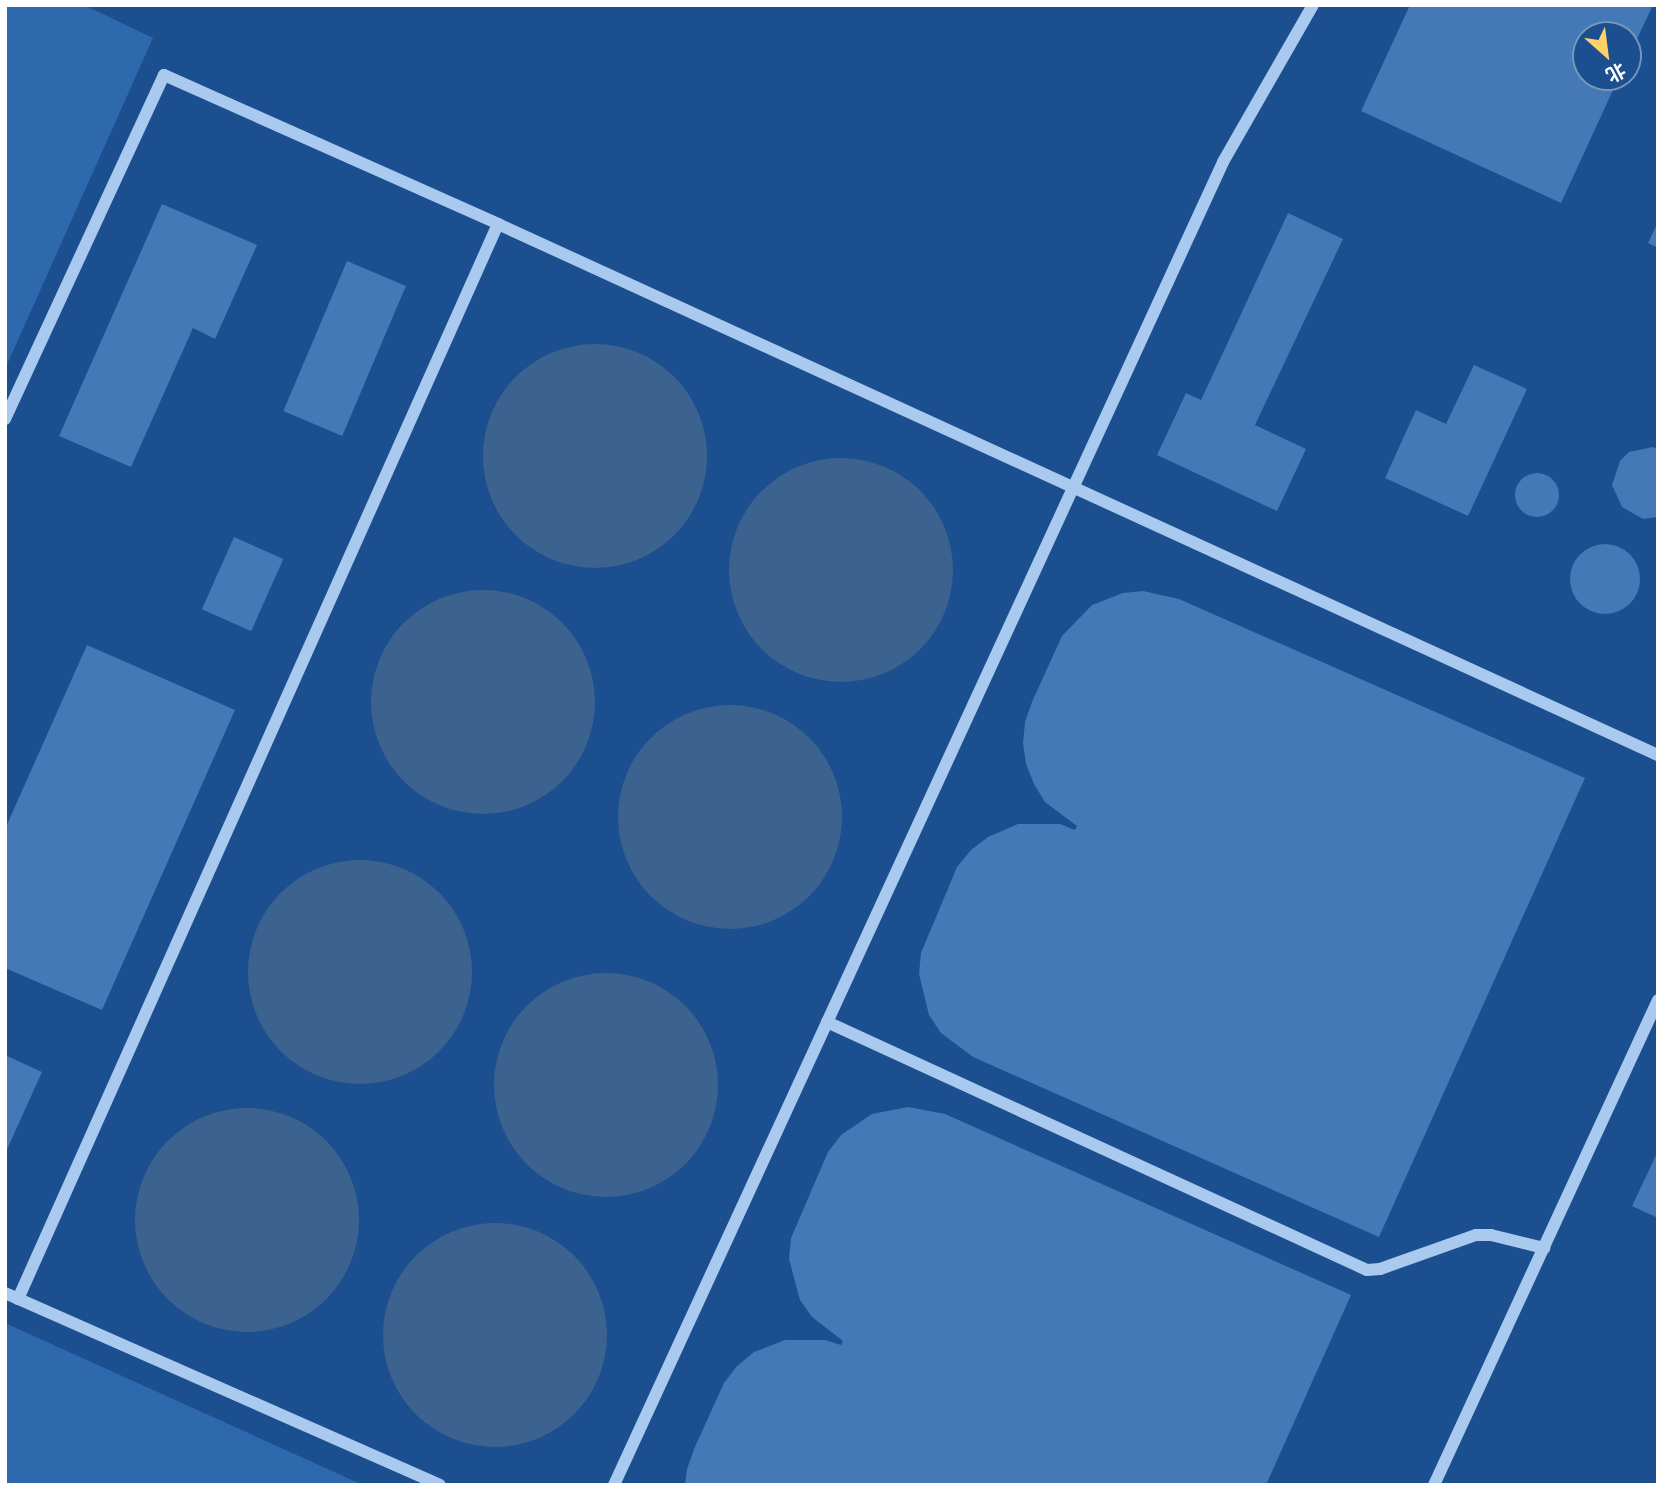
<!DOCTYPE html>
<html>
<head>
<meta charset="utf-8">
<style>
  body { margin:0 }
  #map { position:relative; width:1663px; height:1490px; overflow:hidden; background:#1b4f8f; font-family:"Noto Sans","Noto Sans SC",sans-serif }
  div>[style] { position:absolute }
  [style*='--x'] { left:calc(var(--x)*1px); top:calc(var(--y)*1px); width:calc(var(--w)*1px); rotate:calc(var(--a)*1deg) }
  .green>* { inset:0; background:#2e69ad }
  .water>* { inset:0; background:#3c6290 }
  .round { border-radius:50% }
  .building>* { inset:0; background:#4478b7; transform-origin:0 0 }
  .minor>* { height:12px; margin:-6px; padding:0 6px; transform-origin:6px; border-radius:6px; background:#a9c9ee }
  span { translate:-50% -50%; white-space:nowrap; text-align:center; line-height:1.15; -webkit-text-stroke:6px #1b4f8f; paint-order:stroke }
  .frame { position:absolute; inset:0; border:7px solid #fff; pointer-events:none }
  .north { position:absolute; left:1572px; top:21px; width:70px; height:70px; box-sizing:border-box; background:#1b4f8f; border:2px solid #7695bc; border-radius:50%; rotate:152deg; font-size:19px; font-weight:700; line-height:28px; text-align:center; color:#fff }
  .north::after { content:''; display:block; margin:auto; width:24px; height:32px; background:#ffd166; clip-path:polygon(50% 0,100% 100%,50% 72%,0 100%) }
</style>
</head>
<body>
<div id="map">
  <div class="green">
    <div style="clip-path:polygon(5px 5px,84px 5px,153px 38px,5px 369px)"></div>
    <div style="clip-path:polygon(5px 1323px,363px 1485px,5px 1485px)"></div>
  </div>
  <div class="water">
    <div class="round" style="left:483px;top:344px;width:224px;height:224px"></div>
    <div class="round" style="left:729px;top:458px;width:224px;height:224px"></div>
    <div class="round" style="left:371px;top:590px;width:224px;height:224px"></div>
    <div class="round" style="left:618px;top:705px;width:224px;height:224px"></div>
    <div class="round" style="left:248px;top:860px;width:224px;height:224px"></div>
    <div class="round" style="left:494px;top:973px;width:224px;height:224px"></div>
    <div class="round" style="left:135px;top:1108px;width:224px;height:224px"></div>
    <div class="round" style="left:383px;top:1223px;width:224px;height:224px"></div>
  </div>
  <div class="building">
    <div style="clip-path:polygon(1410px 5px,1653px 5px,1628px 58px,1628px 35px,1586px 35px,1586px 77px,1619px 77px,1561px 203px,1361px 111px)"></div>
    <div style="clip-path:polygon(162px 204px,257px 245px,215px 339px,193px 328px,131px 467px,59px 436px)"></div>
    <div style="clip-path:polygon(1288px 213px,1343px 239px,1255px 425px,1306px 449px,1277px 511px,1157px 455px,1186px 393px,1201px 400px)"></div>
    <div style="clip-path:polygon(1658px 222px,1658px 248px,1648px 243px)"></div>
    <div style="left:347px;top:261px;width:64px;height:163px;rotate:23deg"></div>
    <div style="clip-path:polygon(1474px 365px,1527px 389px,1468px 516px,1385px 478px,1416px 410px,1446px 424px)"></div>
    <div style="clip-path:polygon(1653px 447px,1658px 449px,1658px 517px,1643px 519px,1622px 507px,1612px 485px,1620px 461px,1629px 452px)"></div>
    <div class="round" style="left:1515px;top:473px;width:44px;height:44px"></div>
    <div style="left:234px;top:537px;width:54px;height:79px;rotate:24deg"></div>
    <div class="round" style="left:1570px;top:544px;width:70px;height:70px"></div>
    <div style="clip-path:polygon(1143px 591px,1179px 599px,1585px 778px,1379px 1237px,973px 1057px,941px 1033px,929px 1015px,919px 974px,921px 953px,957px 867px,971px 850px,988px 837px,1018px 824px,1060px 824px,1075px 830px,1077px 826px,1045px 802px,1034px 784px,1026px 764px,1023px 743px,1025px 722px,1032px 702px,1062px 636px,1092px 605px,1123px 593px)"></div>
    <div style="clip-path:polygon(87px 645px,235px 710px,102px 1010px,5px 968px,5px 829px)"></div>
    <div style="clip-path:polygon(5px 1055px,42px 1072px,5px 1154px)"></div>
    <div style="clip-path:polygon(908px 1107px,945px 1114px,1351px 1295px,1266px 1485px,685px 1485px,687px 1469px,694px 1449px,724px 1383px,737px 1366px,754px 1352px,785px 1340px,825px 1340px,841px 1345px,843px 1341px,812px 1317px,800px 1300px,789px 1259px,791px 1238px,828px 1152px,841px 1135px,872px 1114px)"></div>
    <div style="clip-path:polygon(1658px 1151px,1658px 1218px,1632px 1206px)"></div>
  </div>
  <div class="minor">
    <div style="--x:5;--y:419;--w:379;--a:-65.2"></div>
    <div style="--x:164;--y:75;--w:366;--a:24"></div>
    <div style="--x:498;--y:224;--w:1276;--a:24.6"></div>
    <div style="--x:827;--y:1022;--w:594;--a:24.67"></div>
    <div style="--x:1367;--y:1270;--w:13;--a:-4"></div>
    <div style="--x:1380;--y:1269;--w:102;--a:-19.5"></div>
    <div style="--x:1476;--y:1235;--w:15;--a:0"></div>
    <div style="--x:1491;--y:1235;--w:55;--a:13.8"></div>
    <div style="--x:5;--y:1293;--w:475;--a:23.8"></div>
    <div style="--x:18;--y:1299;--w:1177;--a:-65.94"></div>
    <div style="--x:614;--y:1485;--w:1456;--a:-65.28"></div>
    <div style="--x:1223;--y:162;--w:181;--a:-60.2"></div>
    <div style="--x:1434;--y:1485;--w:534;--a:-65.21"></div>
  </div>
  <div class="frame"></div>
  <div class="north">北</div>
</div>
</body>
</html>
